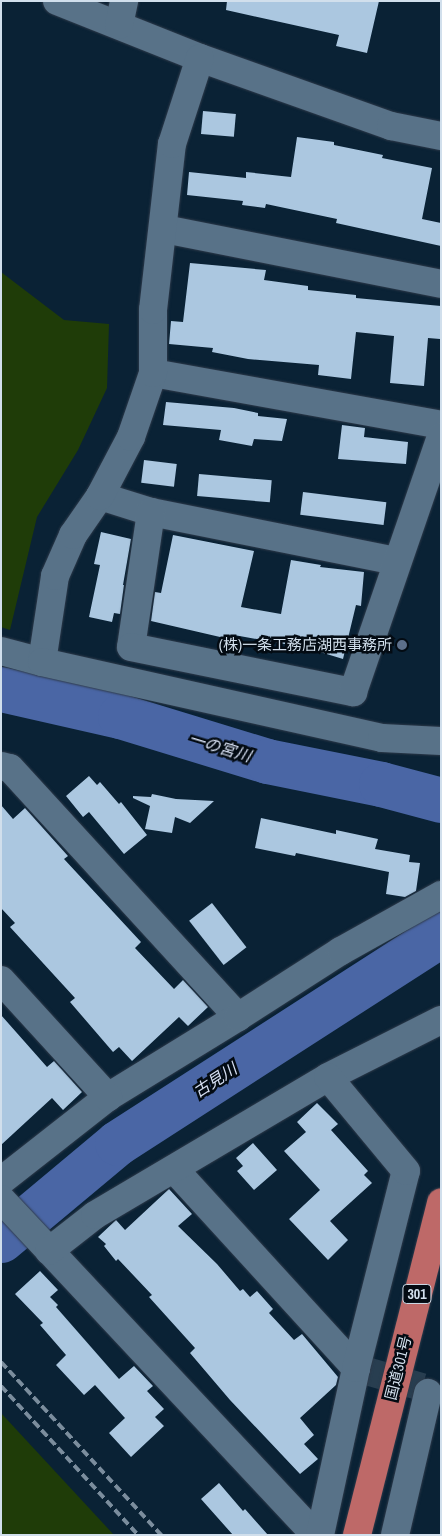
<!DOCTYPE html>
<html>
<head>
<meta charset="utf-8">
<style>
  body { margin:0 }
  #map { position:relative; width:442px; height:1536px; overflow:hidden; background:#0a2235; font-family:"Archivo Narrow","Noto Sans JP",sans-serif }
  div>[style] { position:absolute }
  [style*='--x'] { left:calc(var(--x)*1px); top:calc(var(--y)*1px); width:calc(var(--w)*1px); rotate:calc(var(--a)*1deg) }
  .green>* { inset:0; background:#1f3c08 }
  .river>* { height:45px; margin:-22.5px; padding:0 22.5px; transform-origin:22.5px; border-radius:22.5px; background:#4a66a5 }
  .building>* { inset:0; background:#abc7e0; transform-origin:0 0 }
  .minor-tunnel>* { height:28px; margin-top:-14px; transform-origin:0; background:repeating-linear-gradient(90deg,#283e50 0 28px,transparent 0 42px) }
  .roads { filter:drop-shadow(0 0 1px #2e3a4a) drop-shadow(0 0 1px #2e3a4a) }
  .minor>* { height:28px; margin:-14px; padding:0 14px; transform-origin:14px; border-radius:14px; background:#587288 }
  .trunk>* { height:28px; margin:-14px; padding:0 14px; transform-origin:14px; border-radius:14px; background:#be6968 }
  .rail>* { height:4px; margin-top:-2px; transform-origin:0; background:repeating-linear-gradient(90deg,#7b8d9d 0 8px,transparent 0 12px) }
  .dots>* { width:14px; height:14px; translate:-50% -50%; box-sizing:border-box; border:2px solid #030b13; border-radius:50% }
  span { translate:-50% -50%; white-space:nowrap; text-align:center; line-height:1.15; -webkit-text-stroke:5px #030b13; paint-order:stroke }
  .shield-label span { padding:1px 4px; background:#030b13; border:1px solid; border-radius:4px; -webkit-text-stroke-width:0 }
  .shield-label { font-size:14px; color:#d1dfec; font-weight:700 }
  .poi-label { font-size:15px; color:#d1dfec }
  .right { translate:-100% -50%; text-align:right }
  .street-label { font-size:15px; color:#d1dfec }
  .water-label { font-size:16px; color:#d7e0f3; font-style:italic }
  .frame { position:absolute; inset:0; border:2px solid #d1dfec; pointer-events:none }
</style>
</head>
<body>
<div id="map">
  <div class="green">
    <div style="clip-path:polygon(1px 272px,64px 320px,109px 324px,107px 388px,78px 450px,37px 517px,10px 630px,1px 627px)"></div>
    <div style="clip-path:polygon(1px 1413px,114px 1535px,1px 1535px)"></div>
  </div>
  <div class="river">
    <div style="--x:1;--y:689;--w:122;--a:12.8"></div>
    <div style="--x:120;--y:716;--w:154;--a:17"></div>
    <div style="--x:267;--y:761;--w:116;--a:11.4"></div>
    <div style="--x:381;--y:784;--w:62;--a:14.9"></div>
    <div style="--x:1;--y:1240;--w:151;--a:-39.9"></div>
    <div style="--x:117;--y:1143;--w:386;--a:-32.8"></div>
  </div>
  <div class="building">
    <div style="clip-path:polygon(227px 1px,379px 1px,367px 53px,336px 46px,339px 35px,226px 10px)"></div>
    <div style="left:203px;top:111px;width:33px;height:23px;rotate:5deg"></div>
    <div style="clip-path:polygon(297px 137px,334px 142px,334px 145px,383px 155px,382px 158px,432px 168px,422px 219px,441px 223px,441px 246px,336px 223px,337px 219px,266px 204px,265px 208px,242px 205px,243px 201px,187px 195px,189px 172px,246px 178px,246px 172px,291px 177px)"></div>
    <div style="clip-path:polygon(190px 263px,266px 270px,264px 280px,308px 286px,308px 290px,356px 295px,356px 298px,441px 306px,440px 339px,428px 338px,424px 386px,390px 383px,394px 336px,356px 332px,351px 379px,318px 375px,319px 365px,248px 359px,212px 352px,213px 348px,169px 344px,171px 321px,183px 322px)"></div>
    <div style="clip-path:polygon(166px 402px,234px 408px,258px 413px,258px 416px,287px 419px,282px 441px,254px 439px,252px 446px,219px 440px,221px 430px,163px 425px)"></div>
    <div style="clip-path:polygon(342px 425px,365px 428px,364px 437px,408px 442px,406px 464px,338px 459px)"></div>
    <div style="left:144px;top:460px;width:33px;height:23px;rotate:7deg"></div>
    <div style="left:199px;top:474px;width:73px;height:22px;rotate:5deg"></div>
    <div style="left:303px;top:492px;width:84px;height:23px;rotate:7deg"></div>
    <div style="clip-path:polygon(101px 532px,131px 539px,123px 585px,124px 585px,120px 614px,114px 613px,112px 622px,89px 617px,100px 565px,94px 564px)"></div>
    <div style="clip-path:polygon(173px 535px,254px 551px,241px 607px,281px 614px,291px 560px,321px 565px,320px 567px,364px 572px,361px 606px,356px 605px,343px 659px,307px 648px,234px 635px,233px 640px,151px 621px,155px 592px,161px 593px)"></div>
    <div style="clip-path:polygon(89px 776px,97px 785px,100px 782px,119px 804px,121px 802px,147px 835px,124px 854px,89px 812px,83px 817px,66px 796px)"></div>
    <div style="clip-path:polygon(152px 794px,176px 799px,214px 801px,190px 823px,175px 817px,172px 833px,145px 829px,150px 806px,133px 798px,133px 796px,151px 797px)"></div>
    <div style="clip-path:polygon(1px 805px,13px 819px,25px 808px,68px 856px,64px 859px,141px 942px,135px 948px,174px 989px,183px 980px,208px 1007px,188px 1026px,179px 1017px,132px 1061px,119px 1047px,113px 1052px,70px 1002px,75px 998px,10px 927px,15px 923px,1px 908px)"></div>
    <div style="clip-path:polygon(261px 818px,336px 834px,336px 830px,378px 839px,375px 849px,410px 855px,409px 862px,420px 863px,416px 891px,405px 897px,386px 894px,389px 872px,296px 853px,295px 856px,255px 848px)"></div>
    <div style="left:212px;top:903px;width:56px;height:29px;rotate:52deg"></div>
    <div style="clip-path:polygon(1px 1015px,47px 1067px,54px 1061px,82px 1092px,63px 1110px,52px 1098px,1px 1145px)"></div>
    <div style="clip-path:polygon(317px 1103px,338px 1124px,331px 1130px,368px 1171px,364px 1175px,372px 1183px,330px 1221px,348px 1240px,328px 1260px,289px 1219px,320px 1190px,284px 1151px,306px 1132px,297px 1122px)"></div>
    <div style="clip-path:polygon(253px 1143px,277px 1170px,254px 1190px,237px 1171px,243px 1166px,236px 1158px)"></div>
    <div style="clip-path:polygon(169px 1189px,192px 1214px,178px 1226px,217px 1264px,240px 1291px,243px 1289px,250px 1297px,257px 1291px,273px 1309px,269px 1313px,294px 1340px,302px 1334px,338px 1377px,336px 1385px,300px 1418px,314px 1435px,304px 1444px,318px 1459px,300px 1474px,230px 1400px,190px 1353px,195px 1348px,149px 1297px,152px 1295px,118px 1259px,116px 1261px,104px 1246px,106px 1244px,98px 1237px,116px 1220px,125px 1230px)"></div>
    <div style="clip-path:polygon(40px 1271px,58px 1290px,50px 1297px,58px 1305px,56px 1307px,119px 1379px,134px 1366px,153px 1386px,147px 1391px,164px 1409px,155px 1417px,164px 1426px,131px 1457px,109px 1433px,125px 1418px,95px 1385px,84px 1395px,56px 1365px,66px 1355px,40px 1325px,43px 1323px,15px 1294px)"></div>
    <div style="clip-path:polygon(219px 1483px,243px 1511px,245px 1509px,268px 1535px,233px 1535px,201px 1499px)"></div>
  </div>
  <div class="minor-tunnel">
    <div style="--x:356;--y:1368;--w:69;--a:16.1"></div>
  </div>
  <div class="roads">
    <div class="minor">
      <div style="--x:57;--y:1;--w:154;--a:21.7"></div>
      <div style="--x:200;--y:58;--w:203;--a:19.6"></div>
      <div style="--x:391;--y:126;--w:51;--a:11.3"></div>
      <div style="--x:119;--y:25;--w:25;--a:-78"></div>
      <div style="--x:164;--y:229;--w:282;--a:11.2"></div>
      <div style="--x:153;--y:373;--w:293;--a:10.2"></div>
      <div style="--x:100;--y:496;--w:53;--a:17.4"></div>
      <div style="--x:151;--y:512;--w:251;--a:11.3"></div>
      <div style="--x:151;--y:512;--w:136;--a:98.4"></div>
      <div style="--x:131;--y:647;--w:227;--a:11.5"></div>
      <div style="--x:353;--y:692;--w:270;--a:-71"></div>
      <div style="--x:1;--y:651;--w:42;--a:15"></div>
      <div style="--x:42;--y:662;--w:87;--a:-81.4"></div>
      <div style="--x:55;--y:576;--w:45;--a:-66.3"></div>
      <div style="--x:73;--y:535;--w:47;--a:-55.3"></div>
      <div style="--x:100;--y:496;--w:67;--a:-62.3"></div>
      <div style="--x:131;--y:437;--w:68;--a:-71"></div>
      <div style="--x:153;--y:373;--w:63;--a:-90"></div>
      <div style="--x:153;--y:310;--w:167;--a:-83.5"></div>
      <div style="--x:172;--y:144;--w:90;--a:-72"></div>
      <div style="--x:42;--y:662;--w:348;--a:12.6"></div>
      <div style="--x:382;--y:738;--w:59;--a:2.9"></div>
      <div style="--x:1;--y:766;--w:9;--a:13"></div>
      <div style="--x:10;--y:768;--w:338;--a:47.5"></div>
      <div style="--x:238;--y:1017;--w:153;--a:148.4"></div>
      <div style="--x:108;--y:1097;--w:136;--a:141.9"></div>
      <div style="--x:1;--y:980;--w:159;--a:47.6"></div>
      <div style="--x:238;--y:1017;--w:122;--a:-32.7"></div>
      <div style="--x:341;--y:951;--w:115;--a:-29.2"></div>
      <div style="--x:174;--y:1169;--w:270;--a:47.6"></div>
      <div style="--x:1;--y:1199;--w:460;--a:46.9"></div>
      <div style="--x:49;--y:1251;--w:58;--a:-38"></div>
      <div style="--x:95;--y:1215;--w:271;--a:-30.6"></div>
      <div style="--x:328;--y:1077;--w:127;--a:-26.8"></div>
      <div style="--x:320;--y:1535;--w:171;--a:-77.8"></div>
      <div style="--x:356;--y:1368;--w:203;--a:-75.8"></div>
      <div style="--x:406;--y:1171;--w:122;--a:-129.7"></div>
      <div style="--x:395;--y:1535;--w:146;--a:-76.9"></div>
    </div>
    <div class="trunk">
      <div style="--x:357;--y:1535;--w:343;--a:-75.8"></div>
    </div>
  </div>
  <div class="rail">
    <div style="--x:1;--y:1362;--w:236;--a:47.2"></div>
    <div style="--x:1;--y:1386;--w:202;--a:47.4"></div>
  </div>
  <div class="dots">
    <div style="left:402px;top:645px;background:#5c6f8a"></div>
  </div>
  <div class="shield-label">
    <span style="left:417px;top:1294px">301</span>
  </div>
  <div class="poi-label">
    <span class="right" style="left:392px;top:645px">(株)一条工務店湖西事務所</span>
  </div>
  <div class="street-label">
    <span style="left:398px;top:1368px;rotate:-76deg">国道301号</span>
  </div>
  <div class="water-label">
    <span style="left:220px;top:747px;rotate:17deg">一の宮川</span>
    <span style="left:215px;top:1080px;rotate:-33deg">古見川</span>
  </div>
  <div class="frame"></div>
</div>
</body>
</html>
